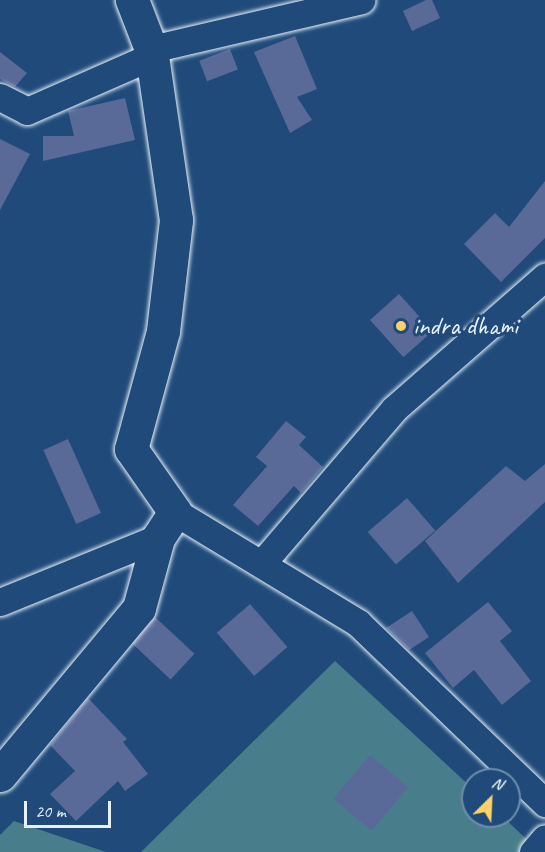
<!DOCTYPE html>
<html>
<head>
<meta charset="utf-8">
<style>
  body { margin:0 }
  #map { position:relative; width:545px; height:852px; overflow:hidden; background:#1f4a7a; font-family:Caveat,sans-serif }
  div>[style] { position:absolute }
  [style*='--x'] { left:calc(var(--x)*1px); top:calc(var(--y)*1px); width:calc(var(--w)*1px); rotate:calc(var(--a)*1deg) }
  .green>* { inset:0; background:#487e8c }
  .building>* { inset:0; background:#596a98; transform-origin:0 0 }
  .roads { filter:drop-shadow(0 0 2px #e8f1f8) drop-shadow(0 0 2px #e8f1f8) }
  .street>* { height:27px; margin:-13.5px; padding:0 13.5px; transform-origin:13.5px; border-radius:13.5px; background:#1f4a7a }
  .secondary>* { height:33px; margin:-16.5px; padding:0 16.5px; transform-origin:16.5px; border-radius:16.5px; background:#1f4a7a }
  .dots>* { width:16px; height:16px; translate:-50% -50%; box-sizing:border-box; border:3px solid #1f4a7a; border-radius:50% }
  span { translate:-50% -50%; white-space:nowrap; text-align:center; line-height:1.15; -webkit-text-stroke:6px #1f4a7a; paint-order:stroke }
  .poi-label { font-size:26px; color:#e8f1f8 }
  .left { translate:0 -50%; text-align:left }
  .north { position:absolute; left:461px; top:768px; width:60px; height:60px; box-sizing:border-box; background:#1f4a7a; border:2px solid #6f8dac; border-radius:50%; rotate:24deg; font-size:16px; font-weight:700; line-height:24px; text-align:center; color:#e8f1f8 }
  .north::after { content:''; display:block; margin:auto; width:21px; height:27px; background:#ffd166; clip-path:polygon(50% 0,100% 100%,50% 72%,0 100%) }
  .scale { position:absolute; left:24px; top:801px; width:87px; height:27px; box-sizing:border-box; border:3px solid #e8f1f8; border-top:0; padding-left:8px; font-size:18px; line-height:21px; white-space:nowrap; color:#e8f1f8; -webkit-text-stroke:4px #1f4a7a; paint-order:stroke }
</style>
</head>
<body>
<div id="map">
  <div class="green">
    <div style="clip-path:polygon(335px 661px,473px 789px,473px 816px,502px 816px,540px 852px,141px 852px)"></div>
    <div style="clip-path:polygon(14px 821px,106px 852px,0 852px,0 835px)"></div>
  </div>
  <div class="building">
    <div style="clip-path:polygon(426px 0,432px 0,440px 18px,412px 31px,403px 11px)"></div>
    <div style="clip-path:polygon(295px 36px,317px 89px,297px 97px,312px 120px,290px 133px,254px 52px)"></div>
    <div style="left:230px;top:49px;width:22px;height:33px;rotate:69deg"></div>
    <div style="clip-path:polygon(0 52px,27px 73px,15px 87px,0 79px)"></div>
    <div style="clip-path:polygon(125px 98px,135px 140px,43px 161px,43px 136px,74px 136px,68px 111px)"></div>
    <div style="clip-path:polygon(0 139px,30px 154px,0 210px)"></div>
    <div style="clip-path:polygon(545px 181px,545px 238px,501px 282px,464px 244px,495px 213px,509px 227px)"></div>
    <div style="left:399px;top:294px;width:50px;height:39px;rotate:48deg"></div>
    <div style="clip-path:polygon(286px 421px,306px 437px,299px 445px,323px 467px,301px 493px,294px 486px,258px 526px,233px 505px,267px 466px,256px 457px)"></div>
    <div style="left:68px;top:439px;width:81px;height:27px;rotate:66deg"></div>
    <div style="clip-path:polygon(545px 464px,545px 502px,458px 583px,425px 541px,506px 466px,525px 481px)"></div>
    <div style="left:407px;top:498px;width:43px;height:52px;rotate:49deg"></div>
    <div style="clip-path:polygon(488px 602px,512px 631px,500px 641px,531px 681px,502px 705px,474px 670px,453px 688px,425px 653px)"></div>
    <div style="left:250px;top:604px;width:57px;height:44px;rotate:49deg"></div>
    <div style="clip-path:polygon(412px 611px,429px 637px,409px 650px,386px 628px)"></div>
    <div style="left:155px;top:617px;width:54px;height:35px;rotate:43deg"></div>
    <div style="clip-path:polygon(88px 698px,127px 739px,123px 742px,148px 774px,125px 791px,118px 781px,76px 821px,50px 794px,75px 771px,50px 745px)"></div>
    <div style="left:370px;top:755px;width:50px;height:57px;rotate:40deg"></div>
  </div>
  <div class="roads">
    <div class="street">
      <div style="--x:151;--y:49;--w:216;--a:-13.1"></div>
      <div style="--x:0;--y:97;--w:30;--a:27"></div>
      <div style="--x:27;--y:111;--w:137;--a:-23.7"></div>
      <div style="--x:175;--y:512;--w:214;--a:31.2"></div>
      <div style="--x:358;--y:623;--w:260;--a:43.9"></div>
      <div style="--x:263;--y:562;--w:201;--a:-49.4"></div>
      <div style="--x:394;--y:409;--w:201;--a:-41.2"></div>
      <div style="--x:0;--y:602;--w:170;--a:-22.1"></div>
      <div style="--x:533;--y:852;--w:18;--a:-49"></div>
    </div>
    <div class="secondary">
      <div style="--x:0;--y:775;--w:217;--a:-50.2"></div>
      <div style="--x:139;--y:608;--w:73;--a:-74.8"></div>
      <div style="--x:158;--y:538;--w:31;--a:-57"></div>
      <div style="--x:175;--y:512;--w:77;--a:-124.9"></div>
      <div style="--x:131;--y:449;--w:122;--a:-74.8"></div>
      <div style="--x:163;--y:331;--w:112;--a:-83.3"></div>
      <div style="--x:176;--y:220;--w:173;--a:-98.3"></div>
      <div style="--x:151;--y:49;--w:53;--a:-111.2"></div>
    </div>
  </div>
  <div class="dots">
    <div style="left:401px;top:326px;background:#ffd166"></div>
  </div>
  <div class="poi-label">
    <span class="left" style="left:413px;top:326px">indra dhami</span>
  </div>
  <div class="north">N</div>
  <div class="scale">20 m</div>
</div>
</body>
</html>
